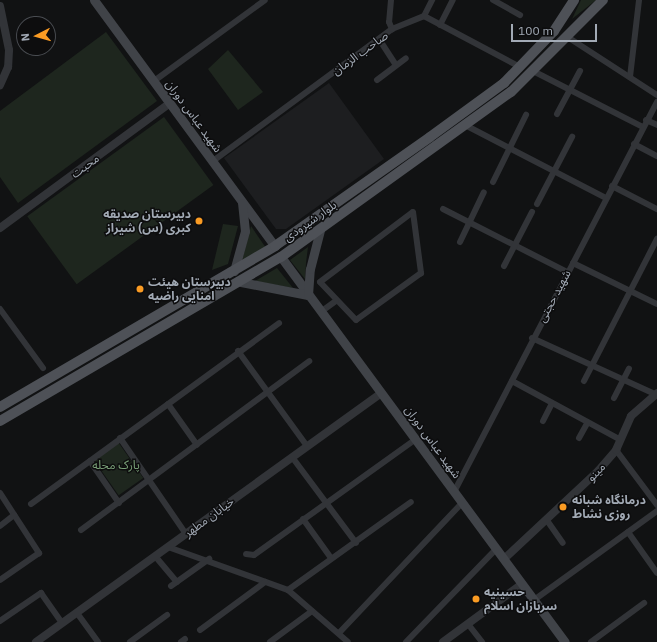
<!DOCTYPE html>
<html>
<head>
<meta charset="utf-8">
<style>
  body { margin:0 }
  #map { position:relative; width:657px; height:642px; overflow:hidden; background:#111213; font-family:"IBM Plex Sans","Noto Sans Arabic",sans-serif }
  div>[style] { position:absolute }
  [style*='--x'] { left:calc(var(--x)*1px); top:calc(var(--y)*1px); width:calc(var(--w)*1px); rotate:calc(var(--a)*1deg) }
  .built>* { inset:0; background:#1d1e20 }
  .green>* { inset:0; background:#1e261e; transform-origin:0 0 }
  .minor>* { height:6px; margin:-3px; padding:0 3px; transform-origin:3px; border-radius:3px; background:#323438 }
  .tertiary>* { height:8px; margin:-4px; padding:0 4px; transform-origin:4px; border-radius:4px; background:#323438 }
  .secondary>* { height:9px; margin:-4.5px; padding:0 4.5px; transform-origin:4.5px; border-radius:4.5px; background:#404348 }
  .primary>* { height:10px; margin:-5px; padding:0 5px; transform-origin:5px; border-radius:5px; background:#4e5157 }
  .dots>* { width:11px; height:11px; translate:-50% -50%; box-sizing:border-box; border:2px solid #0d0d0e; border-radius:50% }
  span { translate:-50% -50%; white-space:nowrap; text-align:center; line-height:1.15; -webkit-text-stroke:3px #0d0d0e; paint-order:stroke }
  .street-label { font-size:12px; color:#a2aab5 }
  .poi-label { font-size:12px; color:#a2aab5; font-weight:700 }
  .right { translate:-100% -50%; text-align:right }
  .left { translate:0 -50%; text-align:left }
  .park-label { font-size:12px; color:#7aa178 }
  .north { position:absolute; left:16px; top:16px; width:40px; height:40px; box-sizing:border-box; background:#0d0d0e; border:1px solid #494c51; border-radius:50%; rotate:264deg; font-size:11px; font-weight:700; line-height:16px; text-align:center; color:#a2aab5 }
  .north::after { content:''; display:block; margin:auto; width:14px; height:18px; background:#fa9b23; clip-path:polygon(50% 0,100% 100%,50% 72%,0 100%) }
  .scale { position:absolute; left:511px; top:24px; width:86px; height:18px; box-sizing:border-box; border:2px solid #a2aab5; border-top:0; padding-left:5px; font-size:12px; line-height:14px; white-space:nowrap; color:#a2aab5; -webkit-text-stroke:3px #0d0d0e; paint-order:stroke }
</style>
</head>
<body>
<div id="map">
  <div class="built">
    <div style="clip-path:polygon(329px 83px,384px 159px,286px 229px,276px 229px,224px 158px)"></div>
  </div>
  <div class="green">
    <div style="clip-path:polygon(581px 0,596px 0,572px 19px)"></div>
    <div style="clip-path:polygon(106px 32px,157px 101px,18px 203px,0 177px,0 111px)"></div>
    <div style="clip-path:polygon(228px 50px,263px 92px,238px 110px,208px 69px)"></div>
    <div style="left:164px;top:117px;width:84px;height:169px;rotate:54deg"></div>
    <div style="clip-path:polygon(223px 224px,238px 226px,228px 264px,212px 270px)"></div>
    <div style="clip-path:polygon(251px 226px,266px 248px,242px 261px)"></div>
    <div style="clip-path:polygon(308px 247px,306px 263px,305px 279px,290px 260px)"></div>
    <div style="clip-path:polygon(277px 268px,293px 288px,255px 281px)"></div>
    <div style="left:118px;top:442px;width:44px;height:30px;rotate:55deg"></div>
  </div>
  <div class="minor">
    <div style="--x:391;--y:0;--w:22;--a:95"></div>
    <div style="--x:389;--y:22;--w:8;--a:67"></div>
    <div style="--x:493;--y:0;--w:31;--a:29"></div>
    <div style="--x:424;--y:16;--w:18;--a:-63"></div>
    <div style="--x:440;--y:25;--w:28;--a:-63"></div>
    <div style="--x:566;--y:36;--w:108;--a:33"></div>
    <div style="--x:379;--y:39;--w:31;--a:57"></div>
    <div style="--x:533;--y:71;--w:123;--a:27"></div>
    <div style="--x:630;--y:77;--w:78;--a:-83.3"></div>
    <div style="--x:377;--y:80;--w:36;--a:-37"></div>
    <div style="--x:154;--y:81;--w:137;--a:-36.1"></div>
    <div style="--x:557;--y:114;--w:49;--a:-61.9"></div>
    <div style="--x:646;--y:120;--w:12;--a:24"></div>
    <div style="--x:465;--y:125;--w:159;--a:27.4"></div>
    <div style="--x:634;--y:144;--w:26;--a:28"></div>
    <div style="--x:213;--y:161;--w:222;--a:-36.4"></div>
    <div style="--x:392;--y:29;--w:35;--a:-22"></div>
    <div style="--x:424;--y:16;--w:109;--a:28"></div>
    <div style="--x:493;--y:182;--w:75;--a:-63.8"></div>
    <div style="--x:612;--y:186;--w:51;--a:27.1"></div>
    <div style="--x:537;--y:204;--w:76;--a:-62.4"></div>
    <div style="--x:443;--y:209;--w:139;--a:26.9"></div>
    <div style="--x:413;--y:212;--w:62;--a:82.5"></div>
    <div style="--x:421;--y:273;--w:80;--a:144.1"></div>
    <div style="--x:356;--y:320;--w:52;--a:-133.5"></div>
    <div style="--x:320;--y:282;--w:116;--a:-37"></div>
    <div style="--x:460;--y:242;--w:55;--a:-64.4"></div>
    <div style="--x:573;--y:263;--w:93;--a:26"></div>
    <div style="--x:504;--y:266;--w:61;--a:-62.6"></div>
    <div style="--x:0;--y:309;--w:73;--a:53.9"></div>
    <div style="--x:322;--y:311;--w:17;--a:-36"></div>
    <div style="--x:532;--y:338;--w:135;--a:24.5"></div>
    <div style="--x:238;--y:351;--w:117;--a:54"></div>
    <div style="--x:512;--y:381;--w:122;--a:28.5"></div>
    <div style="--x:584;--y:381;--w:160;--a:-62.8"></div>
    <div style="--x:614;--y:398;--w:33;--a:-63"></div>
    <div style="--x:168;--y:404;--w:50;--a:54.7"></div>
    <div style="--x:543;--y:421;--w:20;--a:-63"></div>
    <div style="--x:120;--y:438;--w:116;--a:55.5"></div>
    <div style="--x:579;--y:438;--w:18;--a:-61"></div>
    <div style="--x:616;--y:450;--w:69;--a:53.3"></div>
    <div style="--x:292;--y:457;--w:107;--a:53.3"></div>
    <div style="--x:90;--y:461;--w:51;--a:55.4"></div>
    <div style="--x:454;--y:492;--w:440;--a:-62.5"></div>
    <div style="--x:0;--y:493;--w:72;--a:57"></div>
    <div style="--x:39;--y:553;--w:47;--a:145.3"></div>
    <div style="--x:31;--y:504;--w:307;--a:-36.1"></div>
    <div style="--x:303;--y:519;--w:48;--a:54.3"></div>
    <div style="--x:546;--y:519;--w:29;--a:55"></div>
    <div style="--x:0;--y:526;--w:18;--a:-38"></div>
    <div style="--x:81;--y:530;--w:284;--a:-36.5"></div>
    <div style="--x:628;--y:532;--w:50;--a:54.7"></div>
    <div style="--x:168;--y:547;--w:127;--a:19.7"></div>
    <div style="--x:288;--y:590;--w:79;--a:40.9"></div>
    <div style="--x:246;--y:554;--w:8;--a:7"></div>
    <div style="--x:254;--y:555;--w:199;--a:-35.6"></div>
    <div style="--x:155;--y:556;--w:34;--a:50"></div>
    <div style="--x:171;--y:586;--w:47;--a:-35.4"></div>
    <div style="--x:288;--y:590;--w:151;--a:-35.6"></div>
    <div style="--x:534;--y:600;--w:152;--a:-35.9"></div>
    <div style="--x:77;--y:613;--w:36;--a:54"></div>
    <div style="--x:0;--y:621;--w:50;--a:-34.3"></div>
    <div style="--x:41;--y:593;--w:37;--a:55"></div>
    <div style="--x:468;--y:624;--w:23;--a:52"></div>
    <div style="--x:200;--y:630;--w:81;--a:-36.4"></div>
    <div style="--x:339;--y:633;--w:179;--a:-46.6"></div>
    <div style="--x:130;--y:642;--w:46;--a:-36.1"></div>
    <div style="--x:181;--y:642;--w:5;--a:-37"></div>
    <div style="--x:270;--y:642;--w:52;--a:-36.4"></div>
    <div style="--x:406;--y:642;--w:129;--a:-45.9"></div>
    <div style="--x:591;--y:642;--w:66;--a:-36.3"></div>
  </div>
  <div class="tertiary">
    <div style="--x:0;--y:6;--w:45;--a:78.4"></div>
    <div style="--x:9;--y:50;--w:17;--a:93"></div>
    <div style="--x:8;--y:67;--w:20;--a:114"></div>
    <div style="--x:0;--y:228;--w:211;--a:-36.3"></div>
    <div style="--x:504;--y:559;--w:129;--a:-43.1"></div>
    <div style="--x:598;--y:471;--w:28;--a:-49"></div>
    <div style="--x:616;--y:450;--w:37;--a:-66"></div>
    <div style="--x:631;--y:416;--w:35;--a:-41"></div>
    <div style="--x:36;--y:642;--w:425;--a:-35.8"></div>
    <div style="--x:443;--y:642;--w:98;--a:-36.3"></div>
  </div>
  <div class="secondary">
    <div style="--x:94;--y:0;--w:305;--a:53.7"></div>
    <div style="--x:281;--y:257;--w:478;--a:53.6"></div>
    <div style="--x:234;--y:271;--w:41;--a:-74.6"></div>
    <div style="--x:245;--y:231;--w:28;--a:-96"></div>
    <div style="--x:241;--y:282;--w:68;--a:11"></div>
    <div style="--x:308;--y:295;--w:26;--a:-86"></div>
    <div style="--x:310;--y:269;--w:40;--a:-75.6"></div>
  </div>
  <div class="primary">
    <div style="--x:0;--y:407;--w:319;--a:-30.3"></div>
    <div style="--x:275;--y:246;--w:189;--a:-35.1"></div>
    <div style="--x:430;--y:137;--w:92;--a:-36.1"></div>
    <div style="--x:504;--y:83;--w:72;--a:-46.1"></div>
    <div style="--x:554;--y:31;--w:37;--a:-57"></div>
    <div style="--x:0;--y:421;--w:325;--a:-30.3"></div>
    <div style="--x:281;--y:257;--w:283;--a:-35.7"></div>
    <div style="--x:511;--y:92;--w:130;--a:-45"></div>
  </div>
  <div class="dots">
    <div style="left:199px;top:221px;background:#fa9b23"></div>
    <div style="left:140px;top:289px;background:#fa9b23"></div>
    <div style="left:563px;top:507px;background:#fa9b23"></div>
    <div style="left:476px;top:599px;background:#fa9b23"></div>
  </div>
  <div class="street-label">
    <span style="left:360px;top:53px;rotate:-36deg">صاحب الزمان</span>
    <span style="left:194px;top:116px;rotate:54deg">شهید عباس دوران</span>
    <span style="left:85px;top:166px;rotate:-36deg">محبت</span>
    <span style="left:310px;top:221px;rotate:-35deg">بلوار شیرودی</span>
    <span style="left:554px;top:296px;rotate:-62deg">شهید حجتی</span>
    <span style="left:433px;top:442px;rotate:54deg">شهید عباس دوران</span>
    <span style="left:596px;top:472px;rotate:-46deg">مینو</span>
    <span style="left:209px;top:517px;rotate:-36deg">خیابان مطهر</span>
  </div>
  <div class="poi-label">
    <span class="right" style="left:191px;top:221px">دبیرستان صدیقه<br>کبری (س) شیراز</span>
    <span class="left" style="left:148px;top:289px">دبیرستان هیئت<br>امنایی راضیه</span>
    <span class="left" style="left:572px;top:507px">درمانگاه شبانه<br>روزی نشاط</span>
    <span class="left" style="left:484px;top:599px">حسینیه<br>سربازان اسلام</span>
  </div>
  <div class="park-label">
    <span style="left:116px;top:465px">پارک محله</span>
  </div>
  <div class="north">N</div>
  <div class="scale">100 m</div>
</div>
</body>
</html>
